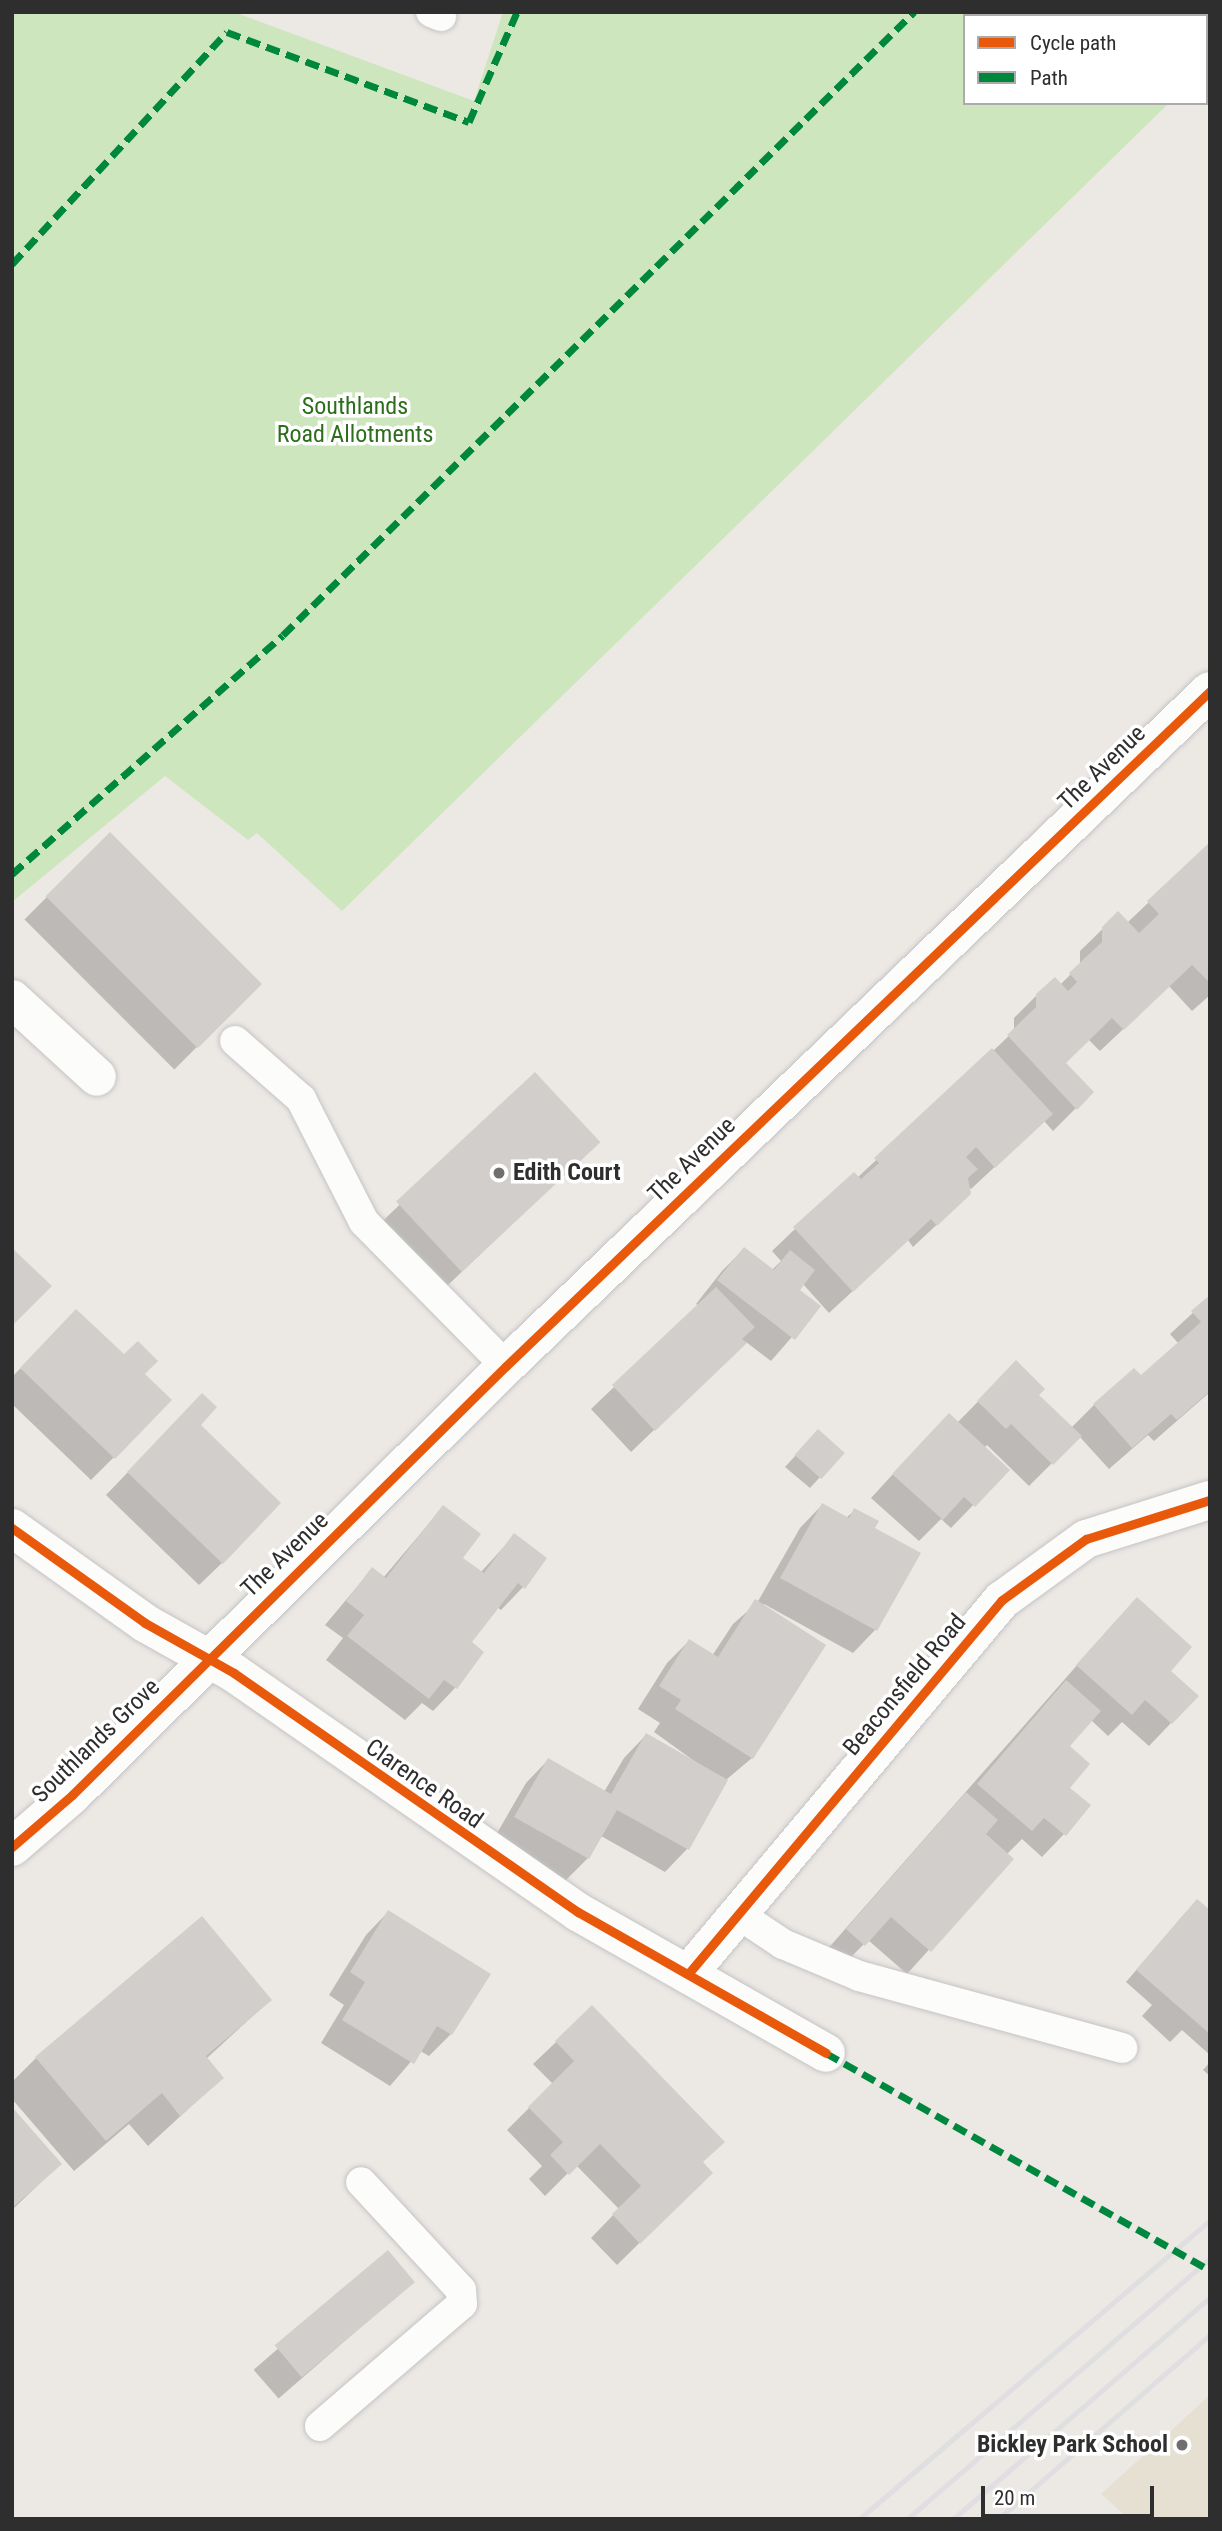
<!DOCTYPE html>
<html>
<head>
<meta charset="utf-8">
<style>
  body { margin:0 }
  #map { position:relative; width:1222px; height:2531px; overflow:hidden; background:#ece8e4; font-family:"Roboto Condensed",sans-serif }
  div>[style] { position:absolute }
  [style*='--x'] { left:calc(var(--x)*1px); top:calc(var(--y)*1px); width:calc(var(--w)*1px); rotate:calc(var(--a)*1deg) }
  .education>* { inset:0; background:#e6e0d3 }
  .green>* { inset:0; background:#cee6be }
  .shadow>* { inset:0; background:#0003; transform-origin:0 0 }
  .building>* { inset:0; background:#d1cecb; transform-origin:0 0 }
  .roads { filter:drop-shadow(0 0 2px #c5c4c5) drop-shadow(0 0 2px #c5c4c5) }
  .service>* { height:30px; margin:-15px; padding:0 15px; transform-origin:15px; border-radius:15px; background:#fcfcfb }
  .minor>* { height:38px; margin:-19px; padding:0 19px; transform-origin:19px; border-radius:19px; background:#fcfcfb }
  .rail>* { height:5px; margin:-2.5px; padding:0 2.5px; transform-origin:2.5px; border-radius:2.5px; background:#dfdfe1 }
  .quiet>* { height:7px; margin-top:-3.5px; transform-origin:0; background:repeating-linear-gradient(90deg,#00873e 0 14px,transparent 0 21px) }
  .cycleway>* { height:9px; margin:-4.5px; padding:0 4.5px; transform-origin:4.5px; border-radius:4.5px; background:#e8590c }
  .dots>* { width:19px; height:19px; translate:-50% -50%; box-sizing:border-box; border:4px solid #fff; border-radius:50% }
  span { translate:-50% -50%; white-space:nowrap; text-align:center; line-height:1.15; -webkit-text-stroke:7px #fff; paint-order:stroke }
  .park-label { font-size:24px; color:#2c6e1b }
  .street-label { font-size:24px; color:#2e2e2e }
  .poi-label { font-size:24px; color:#2e2e2e; font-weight:700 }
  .left { translate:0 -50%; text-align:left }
  .right { translate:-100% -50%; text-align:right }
  .frame { position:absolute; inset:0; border:14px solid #2e2e2e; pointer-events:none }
  .legend { position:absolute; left:963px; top:14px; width:245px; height:91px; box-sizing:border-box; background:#fff; border:2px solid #ababab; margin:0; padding:9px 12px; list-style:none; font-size:21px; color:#2e2e2e }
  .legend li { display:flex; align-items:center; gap:14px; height:35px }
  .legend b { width:35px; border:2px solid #ababab }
  .scale { position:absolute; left:981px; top:2486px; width:173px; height:32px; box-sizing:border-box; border:4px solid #2e2e2e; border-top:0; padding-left:9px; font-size:21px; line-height:24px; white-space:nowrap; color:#2e2e2e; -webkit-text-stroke:5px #fff; paint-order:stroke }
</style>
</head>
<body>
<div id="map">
  <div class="education">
    <div style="clip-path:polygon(1210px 2395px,1210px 2519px,1129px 2519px,1101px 2494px)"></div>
  </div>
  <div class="green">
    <div style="clip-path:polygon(12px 12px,234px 12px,474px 101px,503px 12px,1210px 12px,1210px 63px,1206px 67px,1206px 16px,965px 16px,965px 103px,1169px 103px,342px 911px,257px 833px,248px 840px,165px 776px,12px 902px)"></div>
  </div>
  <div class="shadow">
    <div style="left:110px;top:834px;width:212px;height:121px;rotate:45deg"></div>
    <div style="clip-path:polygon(1210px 844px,1210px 995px,1192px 1011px,1169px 986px,1100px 1051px,1089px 1040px,1064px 1063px,1092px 1092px,1053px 1131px,1044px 1121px,971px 1189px,967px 1185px,946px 1216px,913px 1247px,908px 1240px,829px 1313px,803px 1284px,798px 1291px,818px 1307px,771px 1361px,746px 1342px,631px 1452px,591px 1409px,699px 1306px,696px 1304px,722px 1271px,744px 1249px,772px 1270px,781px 1261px,772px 1251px,795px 1229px,857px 1178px,993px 1051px,1014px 1031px,1014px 1018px,1037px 995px,1060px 985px,1080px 965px,1080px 951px,1118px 914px,1127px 923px)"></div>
    <div style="clip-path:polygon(535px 1075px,566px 1173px,429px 1303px,367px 1236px)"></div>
    <div style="clip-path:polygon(1210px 1297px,1210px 1392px,1154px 1441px,1148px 1435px,1109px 1469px,1079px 1436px,1029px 1486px,987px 1445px,984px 1448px,1007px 1470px,951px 1528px,941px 1519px,919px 1541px,871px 1498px,926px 1438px,957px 1423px,1016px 1363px,1037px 1395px,1071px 1428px,1094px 1405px,1141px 1377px,1179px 1344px,1170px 1334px)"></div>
    <div style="clip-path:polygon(54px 1334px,142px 1374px,114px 1457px,91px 1480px,12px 1404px,12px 1377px)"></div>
    <div style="clip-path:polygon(180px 1418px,198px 1425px,222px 1563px,199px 1585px,106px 1495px)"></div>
    <div style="clip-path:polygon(807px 1443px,842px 1453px,810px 1488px,785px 1467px)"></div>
    <div style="clip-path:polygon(822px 1505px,846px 1518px,855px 1510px,872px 1528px,875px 1630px,853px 1653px,764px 1604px,752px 1758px,727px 1779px,687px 1849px,665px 1872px,601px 1836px,588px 1858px,565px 1881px,493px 1840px,526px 1783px,548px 1760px,604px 1792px,624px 1758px,646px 1735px,704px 1768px,654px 1732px,660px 1723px,638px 1709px,667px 1663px,689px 1641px,712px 1656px,733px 1624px,757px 1603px,800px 1528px)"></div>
    <div style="clip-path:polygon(443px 1507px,461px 1558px,480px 1573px,514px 1536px,523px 1587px,501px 1610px,497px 1607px,470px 1643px,482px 1653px,455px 1688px,433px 1711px,422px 1703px,405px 1720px,326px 1660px,343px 1638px,325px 1625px,372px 1569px,383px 1578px)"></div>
    <div style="clip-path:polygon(1115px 1622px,1168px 1671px,1171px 1723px,1149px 1746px,1122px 1722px,1108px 1736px,1091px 1720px,1068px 1746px,1064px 1834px,1042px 1857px,1022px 1839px,1006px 1855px,1011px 1859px,907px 1974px,868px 1940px,841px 1967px,825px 1952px)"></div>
    <div style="clip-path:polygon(388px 1912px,451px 2034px,429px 2056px,420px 2051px,390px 2086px,321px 2043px,344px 2005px,329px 1995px,366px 1935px)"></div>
    <div style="clip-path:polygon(1186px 1912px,1210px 1912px,1210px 2055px,1182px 2030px,1170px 2042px,1142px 2016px,1152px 2005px,1126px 1982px)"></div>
    <div style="clip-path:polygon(270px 2000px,206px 2059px,222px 2078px,148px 2146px,129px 2124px,74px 2171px,12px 2099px,12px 2082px,36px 2058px)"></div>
    <div style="clip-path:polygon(592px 2008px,701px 2163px,688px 2195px,617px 2265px,591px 2238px,619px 2209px,576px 2165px,545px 2196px,529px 2179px,542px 2166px,507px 2130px,553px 2084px,533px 2064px)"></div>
    <div style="clip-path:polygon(1210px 2062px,1210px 2076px,1203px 2070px)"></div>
    <div style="clip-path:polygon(12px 2109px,60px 2164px,12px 2210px)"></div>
    <div style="left:388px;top:2253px;width:38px;height:178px;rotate:49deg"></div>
  </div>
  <div class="building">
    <div style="left:110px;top:832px;width:215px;height:91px;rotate:45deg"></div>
    <div style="clip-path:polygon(1210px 842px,1210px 983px,1192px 965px,1124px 1030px,1112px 1018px,1066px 1063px,1094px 1092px,1077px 1110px,1007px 1035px,1036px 1007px,1036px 994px,1055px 977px,1068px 991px,1077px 982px,1069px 973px,1102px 942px,1102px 927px,1118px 911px,1139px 933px,1159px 914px,1147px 901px)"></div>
    <div style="clip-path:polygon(992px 1048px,1053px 1114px,995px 1168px,976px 1147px,966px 1157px,978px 1169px,968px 1178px,971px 1194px,937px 1226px,931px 1219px,853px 1292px,793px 1227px,854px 1172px,861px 1179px,879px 1163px,874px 1158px)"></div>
    <div style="left:535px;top:1072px;width:96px;height:190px;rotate:47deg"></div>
    <div style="clip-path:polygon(744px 1247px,774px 1270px,790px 1250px,815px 1270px,800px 1290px,821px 1306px,795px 1340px,717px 1280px)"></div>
    <div style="clip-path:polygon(12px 1248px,52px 1286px,12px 1326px)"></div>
    <div style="clip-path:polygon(716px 1287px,755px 1327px,742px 1339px,747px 1343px,655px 1431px,612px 1385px)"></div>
    <div style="clip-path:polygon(1210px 1295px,1210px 1391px,1177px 1420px,1171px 1414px,1132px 1448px,1093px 1404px,1134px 1368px,1141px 1375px,1201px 1322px,1191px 1311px)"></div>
    <div style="clip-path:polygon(76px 1309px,124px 1354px,138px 1341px,158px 1361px,145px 1374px,172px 1400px,115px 1459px,20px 1368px)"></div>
    <div style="clip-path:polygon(1016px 1360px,1045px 1389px,1039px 1395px,1082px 1436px,1053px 1465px,1011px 1424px,1006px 1429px,977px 1401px)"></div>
    <div style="clip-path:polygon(202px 1393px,217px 1407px,201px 1425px,281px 1503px,223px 1564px,127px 1472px)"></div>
    <div style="clip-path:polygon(949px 1413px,1010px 1470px,975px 1507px,964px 1497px,943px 1520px,892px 1474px)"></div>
    <div style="left:818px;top:1429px;width:36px;height:35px;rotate:42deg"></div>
    <div style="clip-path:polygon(822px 1503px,849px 1518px,854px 1508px,879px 1521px,875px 1528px,921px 1553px,877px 1631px,780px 1578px)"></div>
    <div style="clip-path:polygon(443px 1505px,481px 1534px,463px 1558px,484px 1573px,514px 1533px,547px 1558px,525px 1589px,518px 1583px,472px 1642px,484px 1652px,457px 1689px,444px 1680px,429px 1699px,347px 1636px,364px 1615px,346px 1601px,372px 1567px,386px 1578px)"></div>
    <div style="clip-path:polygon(1137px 1597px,1192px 1647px,1171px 1671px,1199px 1696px,1172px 1724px,1145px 1700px,1132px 1715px,1076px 1665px)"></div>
    <div style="clip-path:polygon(755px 1599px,826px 1645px,753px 1759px,675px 1709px,681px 1700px,659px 1686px,689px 1639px,718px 1657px)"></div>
    <div style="clip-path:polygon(1066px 1680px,1101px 1711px,1070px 1746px,1090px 1764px,1070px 1788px,1091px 1805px,1066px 1836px,1044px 1818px,1032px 1831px,977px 1784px)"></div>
    <div style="clip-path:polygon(646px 1733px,728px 1780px,689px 1850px,617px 1810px,589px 1859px,514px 1817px,548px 1758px,611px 1794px)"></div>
    <div style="clip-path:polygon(966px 1792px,998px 1820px,986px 1834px,1014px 1859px,931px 1952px,891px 1917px,865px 1946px,846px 1929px)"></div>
    <div style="clip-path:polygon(1197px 1899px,1210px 1910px,1210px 2034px,1136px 1970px)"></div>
    <div style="clip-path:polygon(388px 1910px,491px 1974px,452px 2035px,437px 2026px,414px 2064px,342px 2020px,365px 1982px,350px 1972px)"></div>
    <div style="clip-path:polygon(202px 1916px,272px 2000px,206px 2056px,224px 2078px,180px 2116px,162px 2093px,106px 2141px,35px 2057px)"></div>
    <div style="clip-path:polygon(592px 2005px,725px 2142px,703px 2162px,713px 2173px,640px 2244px,612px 2214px,641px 2186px,600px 2144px,569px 2175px,550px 2155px,563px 2142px,528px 2107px,574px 2061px,555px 2041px)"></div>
    <div style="clip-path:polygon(12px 2107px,62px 2164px,12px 2208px)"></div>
    <div style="left:388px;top:2250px;width:42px;height:148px;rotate:50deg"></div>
  </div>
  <div class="roads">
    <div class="service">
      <div style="--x:431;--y:12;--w:11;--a:22"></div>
      <div style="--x:235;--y:1041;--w:88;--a:41.3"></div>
      <div style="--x:301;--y:1099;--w:138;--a:62.9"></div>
      <div style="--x:364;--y:1222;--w:202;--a:45.4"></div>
      <div style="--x:738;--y:1914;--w:54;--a:33.7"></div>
      <div style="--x:783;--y:1944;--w:82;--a:22.8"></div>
      <div style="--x:859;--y:1976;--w:273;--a:15.3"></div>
      <div style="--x:320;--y:2426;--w:187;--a:-40.7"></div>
      <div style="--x:462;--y:2304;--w:14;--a:-94"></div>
      <div style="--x:461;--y:2290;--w:147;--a:-132.8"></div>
    </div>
    <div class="minor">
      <div style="--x:12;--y:999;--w:115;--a:42.5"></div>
      <div style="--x:12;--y:1528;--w:163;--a:35.5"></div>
      <div style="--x:145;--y:1623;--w:102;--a:29.3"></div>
      <div style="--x:234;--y:1673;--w:419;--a:34.8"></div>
      <div style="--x:578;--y:1912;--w:285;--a:29.6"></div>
      <div style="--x:12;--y:1847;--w:79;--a:-40.9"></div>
      <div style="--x:72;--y:1795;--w:610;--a:-44.67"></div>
      <div style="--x:506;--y:1366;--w:975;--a:-43.8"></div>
      <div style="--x:688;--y:1974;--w:488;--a:-50"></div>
      <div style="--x:1002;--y:1600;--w:104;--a:-36"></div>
      <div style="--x:1086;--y:1539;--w:130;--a:-17.5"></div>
    </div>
  </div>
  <div class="rail">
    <div style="--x:859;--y:2519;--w:461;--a:-40.4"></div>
    <div style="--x:907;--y:2519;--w:400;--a:-40.7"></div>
    <div style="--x:953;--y:2519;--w:340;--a:-40.8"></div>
    <div style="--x:998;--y:2519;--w:281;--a:-41"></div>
  </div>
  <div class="quiet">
    <div style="--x:12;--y:264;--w:316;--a:-47.2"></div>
    <div style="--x:227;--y:32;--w:258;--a:20.4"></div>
    <div style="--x:469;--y:122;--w:120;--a:-66.4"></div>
    <div style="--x:12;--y:874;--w:361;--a:-41.4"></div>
    <div style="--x:283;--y:635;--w:887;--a:-44.63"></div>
    <div style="--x:826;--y:2053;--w:441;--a:29.5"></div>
  </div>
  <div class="cycleway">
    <div style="--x:12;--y:1528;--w:163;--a:35.5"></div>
    <div style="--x:145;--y:1623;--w:102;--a:29.3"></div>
    <div style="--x:234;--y:1673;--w:419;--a:34.8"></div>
    <div style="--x:578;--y:1912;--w:285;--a:29.6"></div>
    <div style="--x:12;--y:1847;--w:79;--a:-40.9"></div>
    <div style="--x:72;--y:1795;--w:610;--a:-44.67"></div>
    <div style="--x:506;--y:1366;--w:975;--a:-43.8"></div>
    <div style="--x:688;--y:1974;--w:488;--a:-50"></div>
    <div style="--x:1002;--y:1600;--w:104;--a:-36"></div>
    <div style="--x:1086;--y:1539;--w:130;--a:-17.5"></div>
  </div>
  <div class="dots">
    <div style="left:499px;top:1173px;background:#706f6e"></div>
    <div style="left:1182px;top:2445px;background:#706f6e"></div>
  </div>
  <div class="park-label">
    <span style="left:355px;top:421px">Southlands<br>Road Allotments</span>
  </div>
  <div class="street-label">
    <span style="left:1102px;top:768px;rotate:-44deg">The Avenue</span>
    <span style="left:692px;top:1160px;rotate:-44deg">The Avenue</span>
    <span style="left:285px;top:1555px;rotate:-44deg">The Avenue</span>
    <span style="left:905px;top:1685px;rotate:-50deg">Beaconsfield Road</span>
    <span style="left:96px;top:1741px;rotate:-44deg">Southlands Grove</span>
    <span style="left:424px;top:1784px;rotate:35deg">Clarence Road</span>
  </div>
  <div class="poi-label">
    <span class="left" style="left:513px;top:1173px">Edith Court</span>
    <span class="right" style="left:1168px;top:2445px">Bickley Park School</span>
  </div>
  <div class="frame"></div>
  <ul class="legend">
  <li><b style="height:9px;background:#e8590c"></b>Cycle path</li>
  <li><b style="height:9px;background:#00873e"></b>Path</li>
  </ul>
  <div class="scale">20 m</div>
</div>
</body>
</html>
